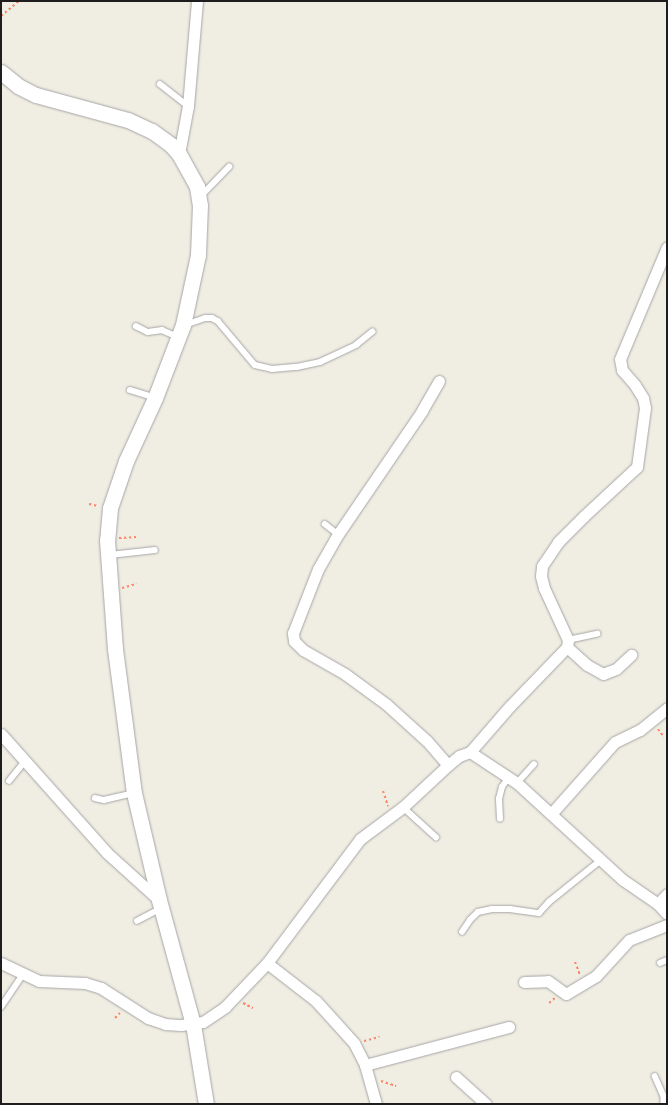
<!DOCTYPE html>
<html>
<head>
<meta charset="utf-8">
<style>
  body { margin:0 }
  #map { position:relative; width:668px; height:1105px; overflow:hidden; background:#f0ede3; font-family:Lato,sans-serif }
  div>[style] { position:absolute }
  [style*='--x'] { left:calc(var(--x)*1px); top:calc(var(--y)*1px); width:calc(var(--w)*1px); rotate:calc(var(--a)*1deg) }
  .path>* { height:2px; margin-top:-1px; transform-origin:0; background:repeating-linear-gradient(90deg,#ff8365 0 2.5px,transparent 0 5px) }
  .roads { filter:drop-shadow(0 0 1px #a5a5a5) drop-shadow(0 0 1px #a5a5a5) }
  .service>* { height:5.5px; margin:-2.75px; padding:0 2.75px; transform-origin:2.75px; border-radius:2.75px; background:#fff }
  .minor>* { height:11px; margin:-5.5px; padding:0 5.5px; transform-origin:5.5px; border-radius:5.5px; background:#fff }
  .tertiary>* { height:15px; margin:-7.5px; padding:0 7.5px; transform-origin:7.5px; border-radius:7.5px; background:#fff }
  span { translate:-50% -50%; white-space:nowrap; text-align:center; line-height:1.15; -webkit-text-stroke:4px #fff; paint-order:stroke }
  .frame { position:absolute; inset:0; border:2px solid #1e1e1e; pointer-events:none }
</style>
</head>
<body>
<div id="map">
  <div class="path">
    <div style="--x:1;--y:16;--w:23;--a:-40"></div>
    <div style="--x:89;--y:504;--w:9;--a:13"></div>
    <div style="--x:119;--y:538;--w:18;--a:-3"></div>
    <div style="--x:122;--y:588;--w:15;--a:-16"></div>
    <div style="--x:658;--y:729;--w:10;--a:53"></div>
    <div style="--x:383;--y:791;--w:16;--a:72"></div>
    <div style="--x:575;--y:962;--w:14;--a:69"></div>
    <div style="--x:243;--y:1003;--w:11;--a:27"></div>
    <div style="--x:549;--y:1003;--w:8;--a:-40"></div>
    <div style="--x:115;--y:1018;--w:7;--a:-45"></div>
    <div style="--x:364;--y:1041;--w:16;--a:-15"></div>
    <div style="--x:381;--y:1081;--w:16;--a:18"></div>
  </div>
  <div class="roads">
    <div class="service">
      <div style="--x:160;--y:84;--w:36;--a:38"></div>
      <div style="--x:200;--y:197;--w:42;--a:-46"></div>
      <div style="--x:185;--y:325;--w:21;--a:-19"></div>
      <div style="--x:205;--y:318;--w:7;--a:0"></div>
      <div style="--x:212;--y:318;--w:7;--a:27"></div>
      <div style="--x:218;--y:321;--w:57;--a:49.9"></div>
      <div style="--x:255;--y:365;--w:17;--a:13"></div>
      <div style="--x:272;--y:369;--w:25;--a:-5"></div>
      <div style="--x:297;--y:367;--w:24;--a:-12"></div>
      <div style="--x:320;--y:362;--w:40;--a:-25"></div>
      <div style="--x:356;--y:345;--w:21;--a:-39"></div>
      <div style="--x:136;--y:326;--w:13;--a:27"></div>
      <div style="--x:148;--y:332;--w:14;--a:-8"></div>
      <div style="--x:162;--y:330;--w:17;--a:24"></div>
      <div style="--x:130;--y:390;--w:24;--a:17"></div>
      <div style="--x:325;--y:524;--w:16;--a:38"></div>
      <div style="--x:110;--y:555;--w:45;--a:-6.3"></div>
      <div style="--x:568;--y:640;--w:30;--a:-12"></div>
      <div style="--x:9;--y:781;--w:26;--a:-51"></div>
      <div style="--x:517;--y:783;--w:25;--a:-48"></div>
      <div style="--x:95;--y:798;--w:9;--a:13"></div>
      <div style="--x:104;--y:800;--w:31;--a:-13"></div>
      <div style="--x:403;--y:807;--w:45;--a:42.3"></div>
      <div style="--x:500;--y:819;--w:20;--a:-93"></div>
      <div style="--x:499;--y:799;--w:12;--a:-76"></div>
      <div style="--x:502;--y:787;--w:12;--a:-55"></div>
      <div style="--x:137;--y:921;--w:26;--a:-28"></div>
      <div style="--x:462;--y:932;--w:14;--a:-56"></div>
      <div style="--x:470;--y:920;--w:11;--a:-45"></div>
      <div style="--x:478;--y:912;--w:14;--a:-12"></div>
      <div style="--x:492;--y:909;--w:18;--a:0"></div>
      <div style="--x:510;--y:909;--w:29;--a:8"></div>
      <div style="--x:539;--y:913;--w:15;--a:-48"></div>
      <div style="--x:549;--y:902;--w:67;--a:-38.9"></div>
      <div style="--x:660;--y:963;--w:8;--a:-23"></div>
      <div style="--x:1;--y:1007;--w:40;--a:-56"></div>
      <div style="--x:655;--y:1076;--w:22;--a:66"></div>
      <div style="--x:664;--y:1096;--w:8;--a:90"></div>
    </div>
    <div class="minor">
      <div style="--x:179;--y:154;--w:49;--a:-79.4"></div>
      <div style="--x:188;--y:106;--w:105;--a:-85.1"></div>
      <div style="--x:439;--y:381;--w:34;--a:120"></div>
      <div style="--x:422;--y:411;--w:149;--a:124.3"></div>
      <div style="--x:338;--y:534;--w:40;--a:119.7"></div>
      <div style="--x:318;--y:569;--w:69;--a:111.3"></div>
      <div style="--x:293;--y:633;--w:8;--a:83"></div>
      <div style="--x:294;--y:641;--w:13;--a:45"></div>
      <div style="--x:303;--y:650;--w:48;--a:29.7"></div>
      <div style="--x:345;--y:674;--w:51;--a:36.2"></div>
      <div style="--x:386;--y:704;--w:55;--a:42.1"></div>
      <div style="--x:427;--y:741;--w:32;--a:49"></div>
      <div style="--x:567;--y:647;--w:27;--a:42"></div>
      <div style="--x:587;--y:665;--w:18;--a:29"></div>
      <div style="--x:603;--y:674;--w:14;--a:-21"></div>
      <div style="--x:616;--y:669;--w:21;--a:-43"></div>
      <div style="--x:1;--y:734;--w:159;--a:48.3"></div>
      <div style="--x:107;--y:853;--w:70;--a:42.1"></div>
      <div style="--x:470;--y:752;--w:61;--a:-49"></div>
      <div style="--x:510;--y:706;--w:82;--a:-46"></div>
      <div style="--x:567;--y:647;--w:7;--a:-82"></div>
      <div style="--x:568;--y:640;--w:57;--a:-114.8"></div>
      <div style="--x:544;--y:588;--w:12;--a:-104"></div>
      <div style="--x:541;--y:576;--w:10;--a:-84"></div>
      <div style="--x:542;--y:566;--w:29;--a:-56"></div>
      <div style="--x:558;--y:542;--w:37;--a:-45"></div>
      <div style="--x:584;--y:516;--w:72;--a:-42.8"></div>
      <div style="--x:637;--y:467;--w:60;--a:-82.3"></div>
      <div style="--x:645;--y:408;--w:10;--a:-101"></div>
      <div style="--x:643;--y:398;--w:15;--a:-122"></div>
      <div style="--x:635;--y:385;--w:20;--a:-131"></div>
      <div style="--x:622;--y:370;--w:11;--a:-100"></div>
      <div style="--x:620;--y:359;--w:121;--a:-67.2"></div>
      <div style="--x:551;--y:814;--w:96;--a:-48.4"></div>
      <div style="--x:615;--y:742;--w:28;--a:-26"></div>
      <div style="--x:640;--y:730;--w:35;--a:-39"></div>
      <div style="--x:658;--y:904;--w:13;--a:-48"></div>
      <div style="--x:1;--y:963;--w:42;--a:25.3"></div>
      <div style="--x:39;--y:981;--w:46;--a:2.5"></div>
      <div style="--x:85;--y:983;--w:17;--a:17"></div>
      <div style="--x:101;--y:988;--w:56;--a:32.6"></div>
      <div style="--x:148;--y:1018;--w:18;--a:19"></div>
      <div style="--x:165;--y:1024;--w:16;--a:4"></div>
      <div style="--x:181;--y:1025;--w:22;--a:-8"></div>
      <div style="--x:203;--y:1022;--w:27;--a:-34"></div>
      <div style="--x:225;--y:1007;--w:61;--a:-46.3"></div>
      <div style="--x:267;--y:963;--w:155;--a:-53.1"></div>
      <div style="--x:360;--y:839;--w:54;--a:-36.7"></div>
      <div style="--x:403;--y:807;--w:62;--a:-43"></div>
      <div style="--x:448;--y:765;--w:14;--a:-39"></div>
      <div style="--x:459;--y:756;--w:12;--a:-20"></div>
      <div style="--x:470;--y:752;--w:56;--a:33.4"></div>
      <div style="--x:517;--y:783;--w:144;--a:42.5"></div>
      <div style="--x:623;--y:880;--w:42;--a:34.4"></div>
      <div style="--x:658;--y:904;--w:13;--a:48"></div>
      <div style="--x:267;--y:963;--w:62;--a:37.8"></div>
      <div style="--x:316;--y:1001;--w:57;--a:47.9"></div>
      <div style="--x:354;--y:1043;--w:25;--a:63"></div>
      <div style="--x:365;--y:1065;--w:41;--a:74.2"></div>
      <div style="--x:524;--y:982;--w:24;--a:-2"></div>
      <div style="--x:548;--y:981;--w:22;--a:36"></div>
      <div style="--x:566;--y:994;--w:35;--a:-31"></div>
      <div style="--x:596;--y:976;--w:49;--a:-47.5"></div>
      <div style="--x:629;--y:940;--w:41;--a:-21.5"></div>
      <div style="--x:365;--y:1065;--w:149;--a:-14.8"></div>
      <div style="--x:456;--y:1077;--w:40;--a:42"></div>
    </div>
    <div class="tertiary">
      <div style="--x:1;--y:72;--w:22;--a:39"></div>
      <div style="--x:18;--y:86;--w:20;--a:27"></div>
      <div style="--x:36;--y:95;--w:95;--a:15.2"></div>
      <div style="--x:128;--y:120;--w:26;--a:25"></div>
      <div style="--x:152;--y:131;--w:24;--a:36"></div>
      <div style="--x:171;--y:145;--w:12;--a:48"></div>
      <div style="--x:179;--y:154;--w:38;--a:61"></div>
      <div style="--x:197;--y:187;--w:18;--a:81"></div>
      <div style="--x:200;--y:205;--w:50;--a:92.3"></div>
      <div style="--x:198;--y:255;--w:72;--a:102.1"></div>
      <div style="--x:183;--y:325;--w:78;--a:111"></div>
      <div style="--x:155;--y:398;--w:69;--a:114.7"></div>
      <div style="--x:126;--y:461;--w:50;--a:108.8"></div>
      <div style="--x:110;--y:508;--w:32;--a:95"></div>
      <div style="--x:107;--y:540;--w:109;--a:85.8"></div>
      <div style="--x:115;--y:649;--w:145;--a:82.5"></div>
      <div style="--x:134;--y:793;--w:110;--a:76.8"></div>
      <div style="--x:159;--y:900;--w:129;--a:74.7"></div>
      <div style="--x:193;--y:1024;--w:81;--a:80.8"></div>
    </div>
  </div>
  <div class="frame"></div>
</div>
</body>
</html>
